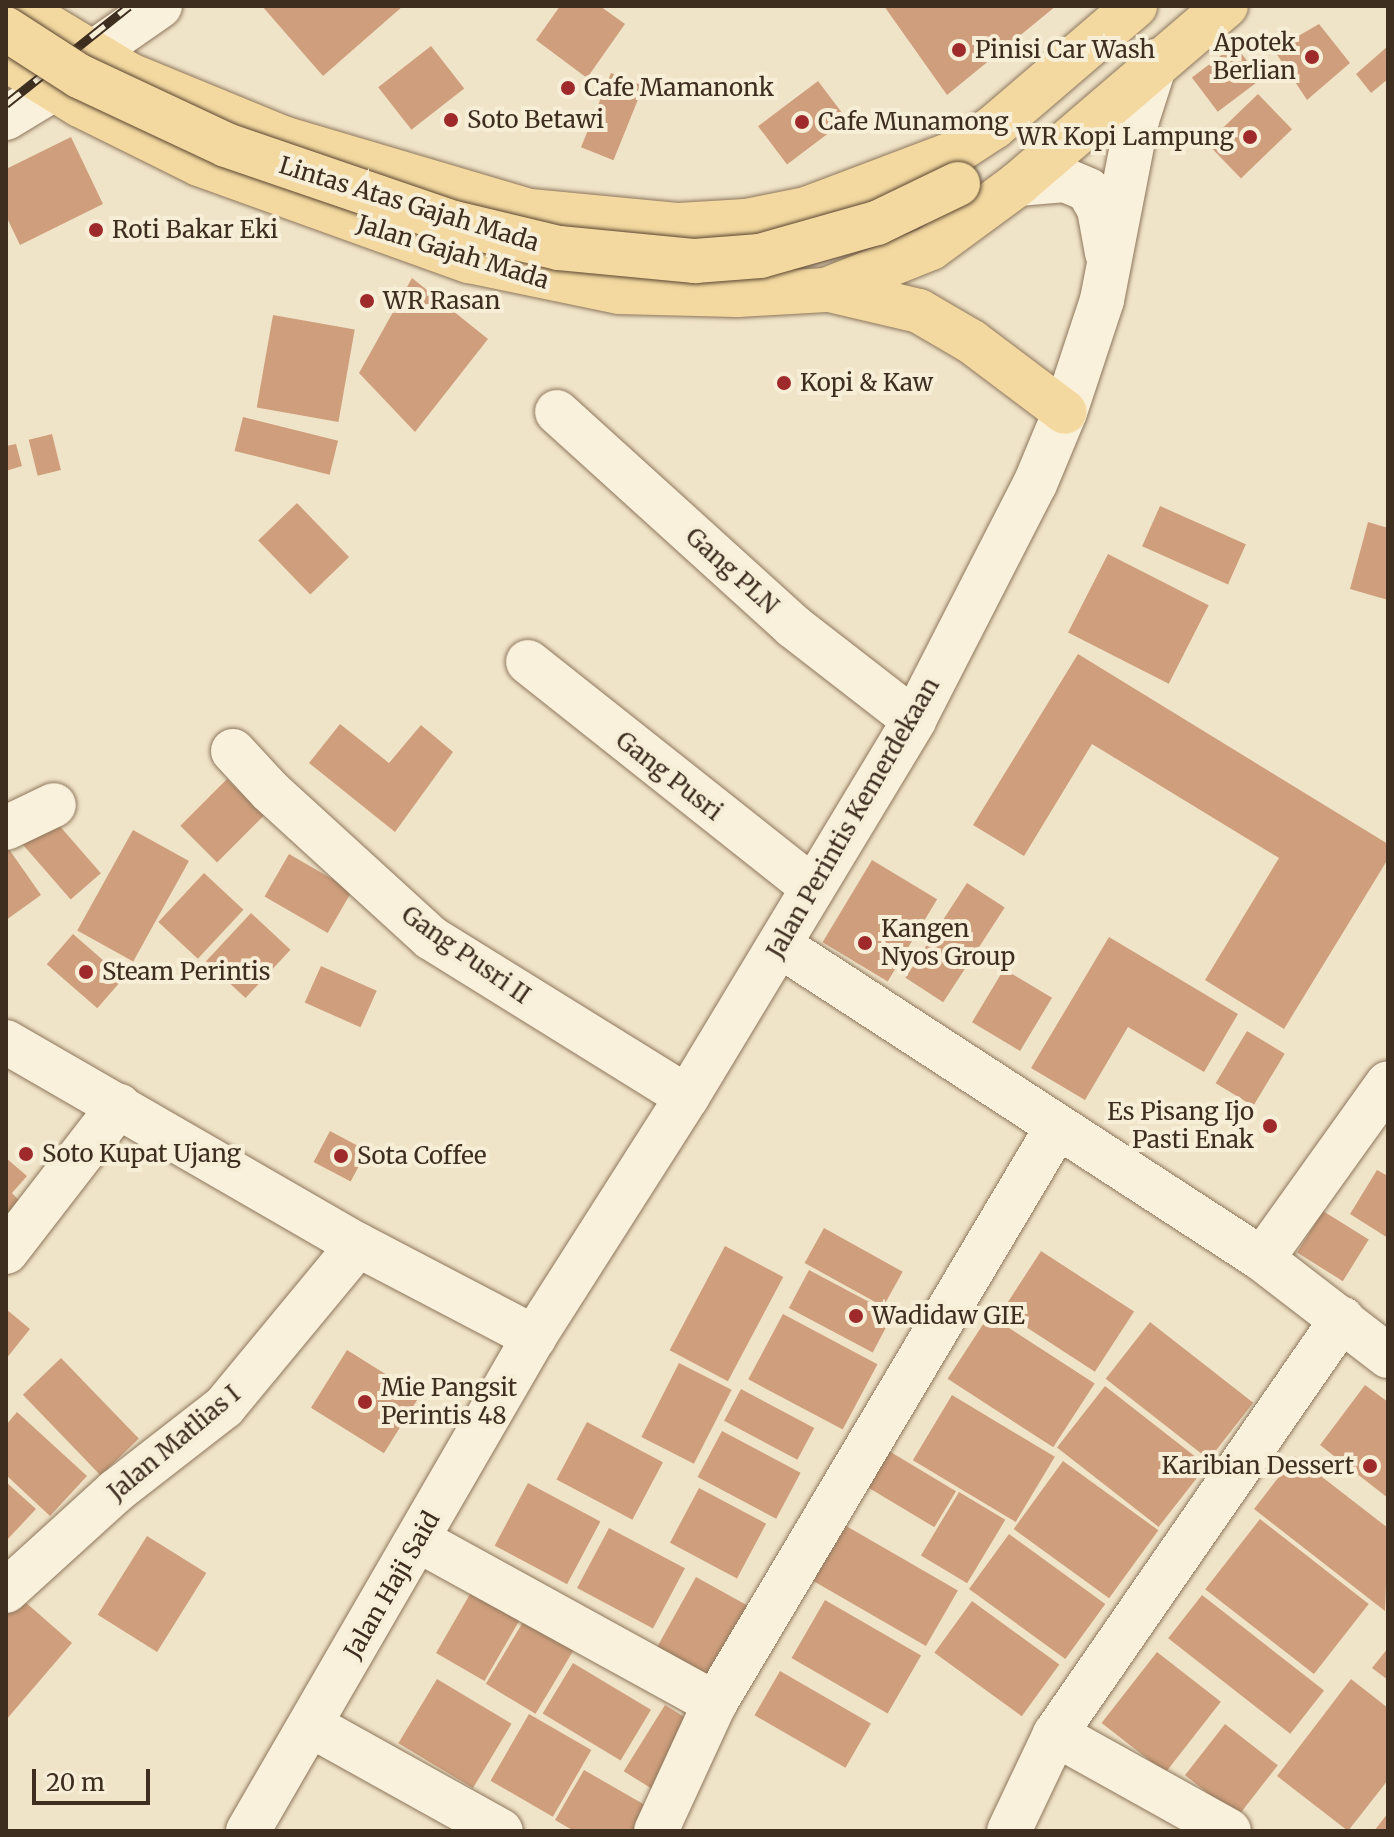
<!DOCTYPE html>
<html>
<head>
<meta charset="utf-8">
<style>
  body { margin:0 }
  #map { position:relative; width:1394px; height:1837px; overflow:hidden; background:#f0e4c8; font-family:Merriweather,serif }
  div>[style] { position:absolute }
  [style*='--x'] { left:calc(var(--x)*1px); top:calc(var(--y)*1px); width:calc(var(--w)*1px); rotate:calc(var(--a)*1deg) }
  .building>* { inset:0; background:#cf9f7d; transform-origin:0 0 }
  .roads { filter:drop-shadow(0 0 2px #8d765c) drop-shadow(0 0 2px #8d765c) }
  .minor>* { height:44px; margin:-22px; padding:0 22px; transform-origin:22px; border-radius:22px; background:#faf1dc }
  .major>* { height:44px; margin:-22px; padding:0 22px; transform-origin:22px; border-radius:22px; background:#f3d9a0 }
  .rail>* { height:9px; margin-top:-4.5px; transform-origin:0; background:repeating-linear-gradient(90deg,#f7eed8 0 18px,#3d2e20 0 36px); box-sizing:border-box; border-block:2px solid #3d2e20 }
  .bridges { filter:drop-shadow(0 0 2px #5b4430) drop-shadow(0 0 2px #5b4430) }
  .major-bridge>* { height:44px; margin:-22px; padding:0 22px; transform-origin:22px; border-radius:22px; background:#f3d9a0 }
  .dots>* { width:22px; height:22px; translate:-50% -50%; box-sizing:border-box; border:4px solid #f7eed8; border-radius:50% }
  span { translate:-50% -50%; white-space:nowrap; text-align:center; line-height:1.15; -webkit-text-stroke:8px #f7eed8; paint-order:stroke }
  .poi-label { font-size:24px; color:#3d2e20 }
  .right { translate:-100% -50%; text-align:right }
  .left { translate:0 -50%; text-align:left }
  .street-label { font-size:24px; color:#3d2e20 }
  .frame { position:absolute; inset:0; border:8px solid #3d2e20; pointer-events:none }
  .scale { position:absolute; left:32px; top:1769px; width:118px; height:36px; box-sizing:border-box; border:4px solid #3d2e20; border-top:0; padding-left:10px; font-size:24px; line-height:28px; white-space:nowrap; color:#3d2e20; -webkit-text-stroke:6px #f7eed8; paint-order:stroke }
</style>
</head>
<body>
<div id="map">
  <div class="building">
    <div style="clip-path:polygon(262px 6px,403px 6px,323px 76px)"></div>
    <div style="clip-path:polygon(560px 6px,600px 6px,625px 24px,587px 78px,536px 40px)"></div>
    <div style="clip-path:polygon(884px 6px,1056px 6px,947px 95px)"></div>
    <div style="clip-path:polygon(1319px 24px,1350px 63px,1307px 100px,1274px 50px)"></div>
    <div style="left:1235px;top:45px;width:43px;height:54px;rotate:53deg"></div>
    <div style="left:431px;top:46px;width:54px;height:67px;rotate:52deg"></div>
    <div style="clip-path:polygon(1388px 46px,1388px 79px,1371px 93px,1356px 74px)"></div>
    <div style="left:611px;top:73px;width:35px;height:80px;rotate:22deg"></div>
    <div style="left:818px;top:81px;width:48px;height:75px;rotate:53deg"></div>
    <div style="left:1258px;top:94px;width:49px;height:71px;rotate:46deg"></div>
    <div style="clip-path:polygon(71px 137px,103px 204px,20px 245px,6px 216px,6px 169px)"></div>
    <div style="clip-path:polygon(412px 278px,488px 339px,415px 432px,359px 373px)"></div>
    <div style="left:273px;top:315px;width:83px;height:94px;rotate:10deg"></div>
    <div style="left:243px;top:417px;width:98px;height:35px;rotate:14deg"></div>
    <div style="left:52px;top:434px;width:37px;height:24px;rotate:76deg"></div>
    <div style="clip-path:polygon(16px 444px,22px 466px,6px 471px,6px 446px)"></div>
    <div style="left:297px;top:503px;width:75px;height:54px;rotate:46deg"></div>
    <div style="left:1160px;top:506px;width:94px;height:44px;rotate:24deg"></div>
    <div style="clip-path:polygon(1368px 522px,1388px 528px,1388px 600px,1350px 589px)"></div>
    <div style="left:1108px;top:554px;width:113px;height:88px;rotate:27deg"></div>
    <div style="clip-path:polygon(1078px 654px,1388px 844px,1388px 859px,1284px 1029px,1205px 980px,1279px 858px,1092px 744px,1024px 856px,973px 825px)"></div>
    <div style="clip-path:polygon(340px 724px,389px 763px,421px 725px,453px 752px,395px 832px,309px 763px)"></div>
    <div style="left:227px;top:779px;width:52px;height:66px;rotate:45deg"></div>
    <div style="left:51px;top:816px;width:76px;height:40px;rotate:49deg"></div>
    <div style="left:133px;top:830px;width:64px;height:115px;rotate:29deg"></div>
    <div style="clip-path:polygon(6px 845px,41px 895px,6px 920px)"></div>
    <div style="left:289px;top:854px;width:73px;height:49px;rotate:30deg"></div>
    <div style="left:872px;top:860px;width:76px;height:96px;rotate:31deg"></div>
    <div style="left:204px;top:873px;width:54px;height:67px;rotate:43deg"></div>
    <div style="left:967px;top:883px;width:45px;height:113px;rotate:33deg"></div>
    <div style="left:251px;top:913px;width:54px;height:66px;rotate:43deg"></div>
    <div style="left:73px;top:934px;width:67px;height:40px;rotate:41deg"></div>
    <div style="clip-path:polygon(1109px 937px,1238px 1014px,1204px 1072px,1128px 1027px,1085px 1100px,1031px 1068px)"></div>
    <div style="left:321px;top:966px;width:61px;height:40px;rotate:24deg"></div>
    <div style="left:1004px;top:969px;width:56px;height:62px;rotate:31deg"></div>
    <div style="left:1247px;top:1031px;width:44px;height:61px;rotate:31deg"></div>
    <div style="left:330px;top:1131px;width:42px;height:35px;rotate:28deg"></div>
    <div style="clip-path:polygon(6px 1158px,27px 1176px,12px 1193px,27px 1209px,6px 1228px)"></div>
    <div style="clip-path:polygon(1377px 1170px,1388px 1176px,1388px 1238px,1350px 1214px)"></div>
    <div style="left:1323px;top:1211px;width:54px;height:49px;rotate:32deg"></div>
    <div style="left:824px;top:1228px;width:90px;height:40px;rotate:29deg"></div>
    <div style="left:725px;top:1246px;width:66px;height:118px;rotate:28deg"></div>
    <div style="left:1041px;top:1251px;width:111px;height:72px;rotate:33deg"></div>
    <div style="left:809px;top:1270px;width:95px;height:43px;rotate:28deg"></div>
    <div style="clip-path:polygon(6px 1309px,30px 1329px,6px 1359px)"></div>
    <div style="left:783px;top:1314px;width:107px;height:74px;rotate:28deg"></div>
    <div style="left:989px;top:1315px;width:126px;height:76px;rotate:33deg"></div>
    <div style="left:1150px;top:1322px;width:131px;height:72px;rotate:38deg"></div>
    <div style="left:347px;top:1350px;width:86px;height:68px;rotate:32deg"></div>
    <div style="left:61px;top:1358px;width:112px;height:53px;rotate:46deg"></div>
    <div style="left:679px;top:1363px;width:59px;height:83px;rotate:27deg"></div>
    <div style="clip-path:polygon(1365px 1385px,1388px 1402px,1388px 1498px,1320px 1445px)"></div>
    <div style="left:1105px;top:1386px;width:129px;height:78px;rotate:38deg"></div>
    <div style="left:741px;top:1389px;width:83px;height:36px;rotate:28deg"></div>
    <div style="left:952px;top:1395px;width:120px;height:76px;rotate:31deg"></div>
    <div style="clip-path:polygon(17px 1412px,87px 1476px,50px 1516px,6px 1475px,6px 1425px)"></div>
    <div style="left:587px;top:1422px;width:86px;height:65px;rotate:28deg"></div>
    <div style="left:722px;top:1431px;width:89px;height:52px;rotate:28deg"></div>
    <div style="left:884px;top:1448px;width:84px;height:42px;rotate:31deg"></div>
    <div style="clip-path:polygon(1295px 1456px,1388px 1528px,1385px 1611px,1254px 1509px)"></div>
    <div style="left:1063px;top:1461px;width:118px;height:84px;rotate:36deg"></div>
    <div style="clip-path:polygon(6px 1482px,36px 1509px,6px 1541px)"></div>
    <div style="left:528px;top:1483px;width:82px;height:71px;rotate:28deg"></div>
    <div style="left:699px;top:1488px;width:76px;height:62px;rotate:28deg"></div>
    <div style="left:959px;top:1492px;width:54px;height:74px;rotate:31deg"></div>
    <div style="left:1260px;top:1519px;width:138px;height:89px;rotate:38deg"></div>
    <div style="left:841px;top:1523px;width:135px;height:64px;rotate:30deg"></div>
    <div style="left:609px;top:1528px;width:86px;height:68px;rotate:28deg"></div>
    <div style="left:1009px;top:1534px;width:119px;height:68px;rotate:36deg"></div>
    <div style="left:147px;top:1536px;width:70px;height:93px;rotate:32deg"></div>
    <div style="left:696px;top:1577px;width:62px;height:83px;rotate:29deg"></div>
    <div style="left:477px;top:1582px;width:56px;height:82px;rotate:30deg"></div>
    <div style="clip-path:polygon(16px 1594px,72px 1643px,6px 1720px,6px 1606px)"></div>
    <div style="left:1202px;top:1595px;width:155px;height:55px;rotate:38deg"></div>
    <div style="left:825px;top:1600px;width:111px;height:67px;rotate:30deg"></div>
    <div style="left:972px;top:1601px;width:108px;height:64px;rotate:36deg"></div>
    <div style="left:526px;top:1617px;width:58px;height:78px;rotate:31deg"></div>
    <div style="clip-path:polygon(1388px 1648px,1388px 1680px,1372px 1668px)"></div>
    <div style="left:1157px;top:1652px;width:81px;height:90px;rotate:38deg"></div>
    <div style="left:573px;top:1663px;width:91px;height:59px;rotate:31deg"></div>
    <div style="left:780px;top:1671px;width:105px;height:51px;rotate:30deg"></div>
    <div style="left:437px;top:1679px;width:87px;height:75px;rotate:31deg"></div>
    <div style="clip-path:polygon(1351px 1679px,1388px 1708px,1388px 1780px,1348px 1831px,1277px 1776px)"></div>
    <div style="left:665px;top:1705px;width:36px;height:78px;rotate:32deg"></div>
    <div style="left:529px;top:1714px;width:72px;height:77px;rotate:30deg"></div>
    <div style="left:1225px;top:1724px;width:67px;height:65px;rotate:38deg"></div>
    <div style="clip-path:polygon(584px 1770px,652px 1809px,639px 1831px,574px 1831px,555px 1820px)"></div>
    <div style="clip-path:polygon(1388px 1813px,1388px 1831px,1374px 1831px)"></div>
  </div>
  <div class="roads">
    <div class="minor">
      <div style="--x:91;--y:54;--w:84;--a:-34.8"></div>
      <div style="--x:6;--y:118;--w:54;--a:-31.3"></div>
      <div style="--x:1018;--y:184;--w:47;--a:-4.9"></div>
      <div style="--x:1065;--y:180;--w:25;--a:23"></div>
      <div style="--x:1088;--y:190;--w:22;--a:60"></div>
      <div style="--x:1099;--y:209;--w:45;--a:79.7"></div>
      <div style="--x:557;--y:412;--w:319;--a:42.2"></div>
      <div style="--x:793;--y:626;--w:153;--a:37.8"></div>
      <div style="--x:528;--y:662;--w:362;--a:38.4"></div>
      <div style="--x:233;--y:751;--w:54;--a:47.2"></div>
      <div style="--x:270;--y:791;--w:218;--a:42.4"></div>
      <div style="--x:431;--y:938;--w:301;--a:31.8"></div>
      <div style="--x:6;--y:828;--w:53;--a:-25.6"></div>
      <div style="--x:779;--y:945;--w:576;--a:33.03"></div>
      <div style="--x:1262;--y:1259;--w:159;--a:37.6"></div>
      <div style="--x:6;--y:1042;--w:406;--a:30"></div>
      <div style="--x:358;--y:1245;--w:199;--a:27.6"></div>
      <div style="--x:6;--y:1252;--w:185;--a:-52.3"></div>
      <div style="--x:1262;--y:1259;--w:216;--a:-54.4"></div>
      <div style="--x:418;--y:1540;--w:339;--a:28.8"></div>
      <div style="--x:6;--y:1591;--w:149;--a:-42.3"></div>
      <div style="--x:116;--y:1491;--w:137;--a:-37.9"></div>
      <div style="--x:224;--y:1407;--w:210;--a:-50.4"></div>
      <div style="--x:312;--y:1726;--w:216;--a:29.1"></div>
      <div style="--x:1055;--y:1734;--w:199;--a:29.1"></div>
      <div style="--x:248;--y:1831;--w:571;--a:-59.93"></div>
      <div style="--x:534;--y:1337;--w:285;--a:-57.5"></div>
      <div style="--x:687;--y:1097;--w:440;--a:-58.9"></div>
      <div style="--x:914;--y:720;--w:265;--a:-62.9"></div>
      <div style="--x:1035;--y:484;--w:78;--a:-67.4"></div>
      <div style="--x:1065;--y:412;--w:118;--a:-71.7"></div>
      <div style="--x:1102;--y:300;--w:183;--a:-79"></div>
      <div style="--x:1137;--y:120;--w:62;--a:-72.1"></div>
      <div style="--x:656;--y:1831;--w:141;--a:-65.3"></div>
      <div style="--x:715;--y:1703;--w:668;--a:-59.29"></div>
      <div style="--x:1009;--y:1831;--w:107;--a:-64.6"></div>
      <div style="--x:1055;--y:1734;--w:505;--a:-55.33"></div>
    </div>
    <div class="major">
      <div style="--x:15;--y:6;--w:134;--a:31"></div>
      <div style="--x:130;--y:75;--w:165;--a:22.4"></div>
      <div style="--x:283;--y:138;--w:258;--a:16.5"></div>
      <div style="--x:530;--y:211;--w:150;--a:5.4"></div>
      <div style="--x:679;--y:225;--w:67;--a:-3.4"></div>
      <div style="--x:746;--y:221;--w:61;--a:-11.3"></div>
      <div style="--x:806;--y:209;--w:158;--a:-20.7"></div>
      <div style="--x:954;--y:153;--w:48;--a:-33"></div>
      <div style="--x:994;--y:127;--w:186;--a:-40.6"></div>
      <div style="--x:6;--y:59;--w:87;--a:31.9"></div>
      <div style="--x:80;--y:105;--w:133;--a:26.4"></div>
      <div style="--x:199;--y:164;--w:287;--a:19.8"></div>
      <div style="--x:469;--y:261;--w:153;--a:11.7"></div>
      <div style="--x:619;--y:292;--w:118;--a:1.5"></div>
      <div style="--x:737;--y:295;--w:89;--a:-3.2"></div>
      <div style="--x:826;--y:290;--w:113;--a:-21.8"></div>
      <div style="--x:931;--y:248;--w:108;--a:-36.3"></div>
      <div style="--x:1018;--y:184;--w:274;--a:-40.6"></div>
      <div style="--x:830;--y:290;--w:91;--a:13.3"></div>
      <div style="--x:919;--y:311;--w:61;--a:30.3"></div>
      <div style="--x:972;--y:342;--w:116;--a:37"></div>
    </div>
  </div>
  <div class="rail">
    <div style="--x:6;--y:104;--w:157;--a:-38.5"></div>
  </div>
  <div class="bridges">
    <div class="major-bridge">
      <div style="--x:6;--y:29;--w:87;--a:32.8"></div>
      <div style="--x:79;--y:76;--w:162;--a:25.1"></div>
      <div style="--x:226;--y:145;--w:241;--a:18.9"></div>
      <div style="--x:454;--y:223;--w:108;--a:13.4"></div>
      <div style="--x:559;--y:248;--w:137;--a:5.5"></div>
      <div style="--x:695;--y:261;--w:65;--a:-4.4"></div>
      <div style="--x:760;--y:256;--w:122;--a:-15.8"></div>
      <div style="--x:877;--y:223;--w:90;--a:-25.7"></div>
    </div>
  </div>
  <div class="dots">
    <div style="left:959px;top:50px;background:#9e2a2b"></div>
    <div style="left:1312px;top:57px;background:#9e2a2b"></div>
    <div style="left:568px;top:88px;background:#9e2a2b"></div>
    <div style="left:451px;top:120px;background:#9e2a2b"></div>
    <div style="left:802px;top:122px;background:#9e2a2b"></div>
    <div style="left:1250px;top:137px;background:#9e2a2b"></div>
    <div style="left:96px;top:230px;background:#9e2a2b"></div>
    <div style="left:367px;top:301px;background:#9e2a2b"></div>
    <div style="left:784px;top:383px;background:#9e2a2b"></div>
    <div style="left:865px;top:943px;background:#9e2a2b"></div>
    <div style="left:86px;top:972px;background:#9e2a2b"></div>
    <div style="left:1270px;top:1126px;background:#9e2a2b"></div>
    <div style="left:26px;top:1154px;background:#9e2a2b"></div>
    <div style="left:341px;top:1156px;background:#9e2a2b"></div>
    <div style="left:856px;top:1316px;background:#9e2a2b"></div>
    <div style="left:365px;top:1402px;background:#9e2a2b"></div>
    <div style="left:1370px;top:1466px;background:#9e2a2b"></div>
  </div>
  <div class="poi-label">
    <span class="right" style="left:1296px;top:57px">Apotek<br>Berlian</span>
    <span class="left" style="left:975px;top:50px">Pinisi Car Wash</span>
    <span class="left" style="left:584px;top:88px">Cafe Mamanonk</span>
    <span class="left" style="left:467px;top:120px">Soto Betawi</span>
    <span class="left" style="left:818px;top:122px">Cafe Munamong</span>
    <span class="right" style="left:1234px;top:137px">WR Kopi Lampung</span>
    <span class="left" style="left:112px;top:230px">Roti Bakar Eki</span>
    <span class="left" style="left:383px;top:301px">WR Rasan</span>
    <span class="left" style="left:800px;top:383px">Kopi &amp; Kaw</span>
    <span class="left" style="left:881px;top:943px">Kangen<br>Nyos Group</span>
    <span class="left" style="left:102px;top:972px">Steam Perintis</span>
    <span class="right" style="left:1254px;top:1126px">Es Pisang Ijo<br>Pasti Enak</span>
    <span class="left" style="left:42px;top:1154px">Soto Kupat Ujang</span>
    <span class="left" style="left:357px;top:1156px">Sota Coffee</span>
    <span class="left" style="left:872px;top:1316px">Wadidaw GIE</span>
    <span class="left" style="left:381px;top:1402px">Mie Pangsit<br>Perintis 48</span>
    <span class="right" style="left:1354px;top:1466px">Karibian Dessert</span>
  </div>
  <div class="street-label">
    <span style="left:409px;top:204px;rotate:17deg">Lintas Atas Gajah Mada</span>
    <span style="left:453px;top:252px;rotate:17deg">Jalan Gajah Mada</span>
    <span style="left:732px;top:571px;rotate:42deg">Gang PLN</span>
    <span style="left:669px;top:776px;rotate:38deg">Gang Pusri</span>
    <span style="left:853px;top:818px;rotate:-60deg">Jalan Perintis Kemerdekaan</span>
    <span style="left:466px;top:955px;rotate:35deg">Gang Pusri II</span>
    <span style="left:174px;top:1443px;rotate:-40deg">Jalan Matlias I</span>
    <span style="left:392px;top:1585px;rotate:-60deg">Jalan Haji Said</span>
  </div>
  <div class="frame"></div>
  <div class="scale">20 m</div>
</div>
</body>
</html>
